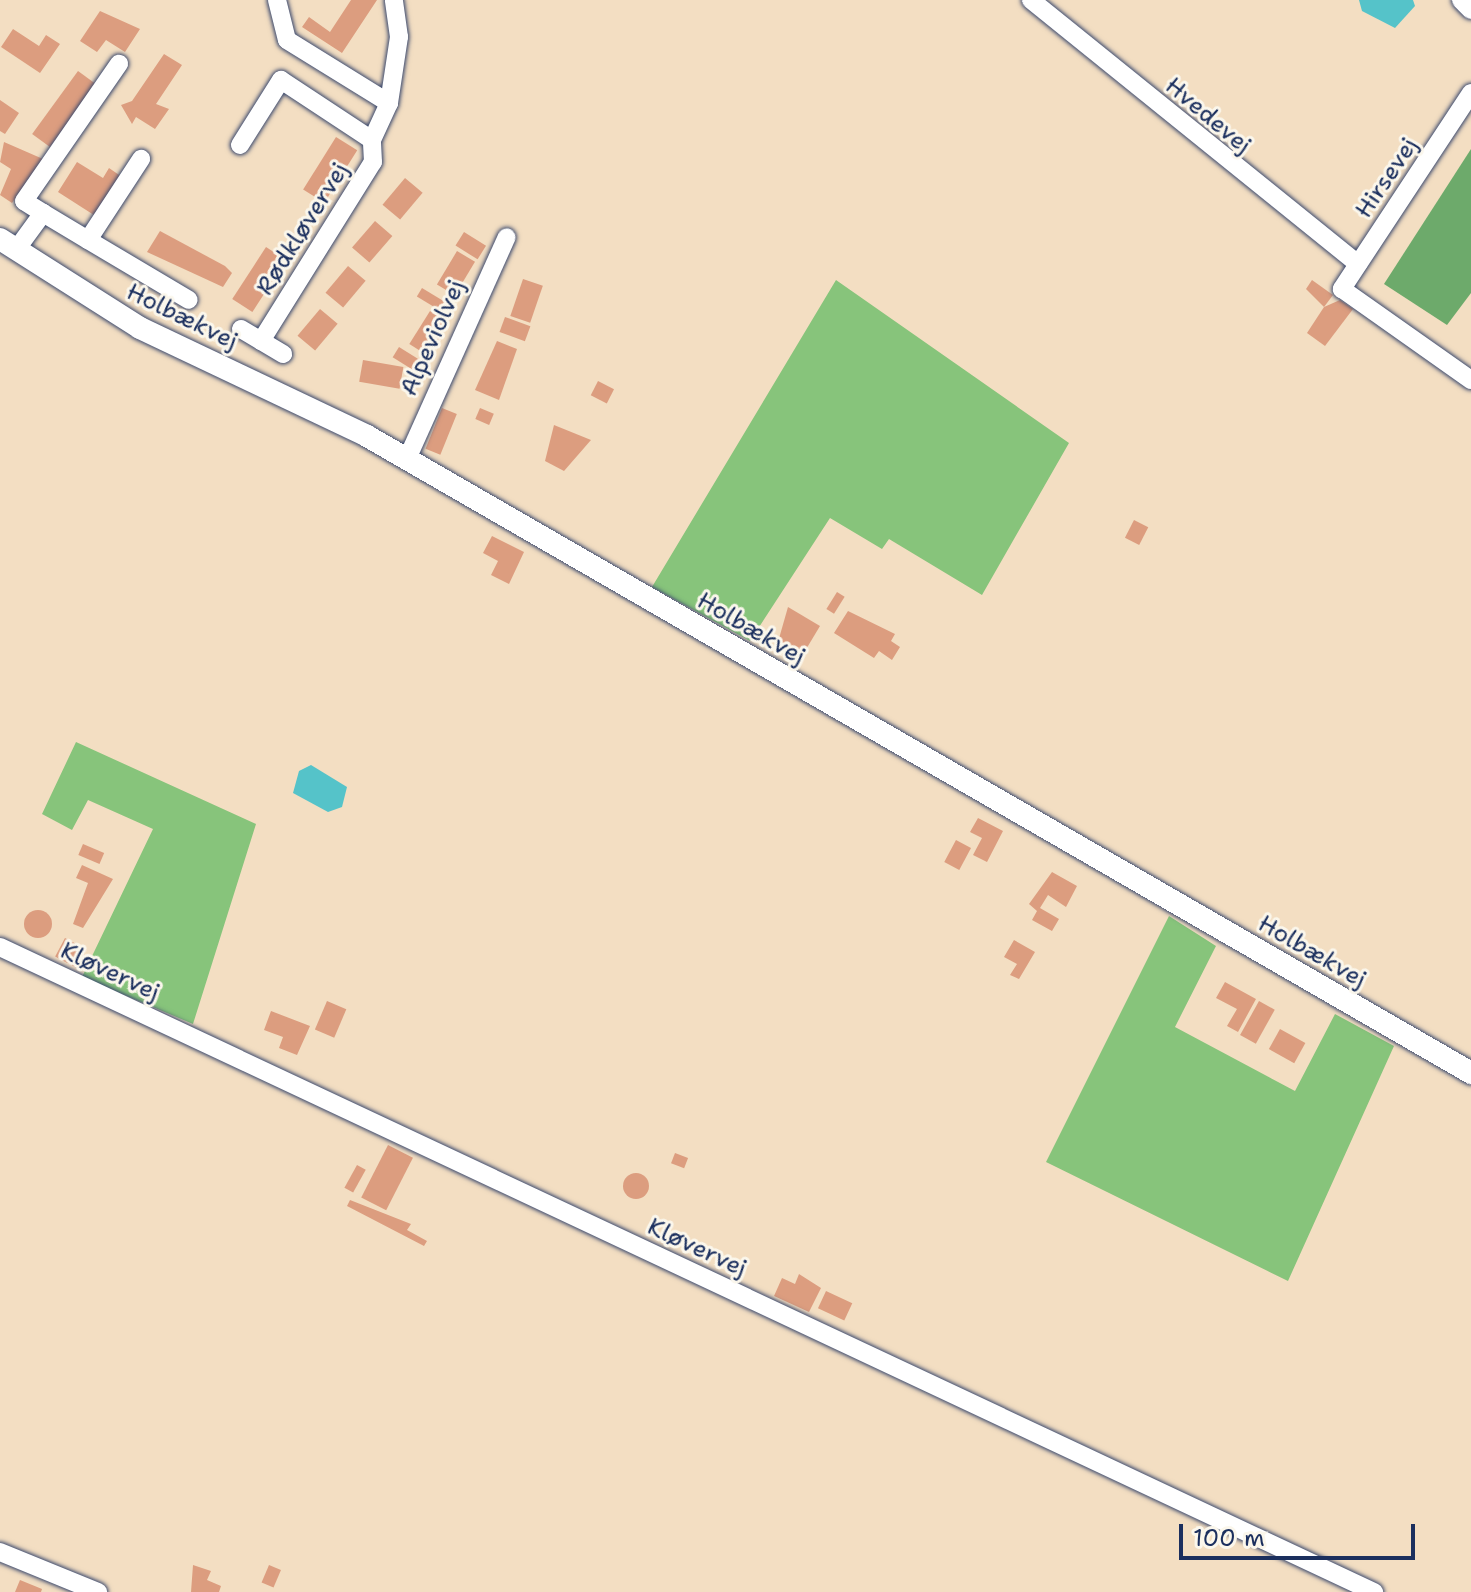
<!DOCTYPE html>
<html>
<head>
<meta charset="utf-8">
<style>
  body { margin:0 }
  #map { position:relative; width:1471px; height:1592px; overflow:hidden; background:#f3dec2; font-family:"Shantell Sans",sans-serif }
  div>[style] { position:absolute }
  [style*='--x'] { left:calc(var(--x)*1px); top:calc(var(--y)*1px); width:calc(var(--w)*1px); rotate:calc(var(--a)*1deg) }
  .green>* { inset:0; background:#87c47b }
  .forest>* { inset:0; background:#6daa6b }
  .water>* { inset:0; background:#55c3c9 }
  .building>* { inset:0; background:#dc9d7f; transform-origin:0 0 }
  .round { border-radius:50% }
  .roads { filter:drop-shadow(0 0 2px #3b496d) drop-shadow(0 0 2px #3b496d) }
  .minor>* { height:18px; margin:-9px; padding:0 9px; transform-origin:9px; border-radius:9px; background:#fff }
  .tertiary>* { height:22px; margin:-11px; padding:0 11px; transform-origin:11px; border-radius:11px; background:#fff }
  span { translate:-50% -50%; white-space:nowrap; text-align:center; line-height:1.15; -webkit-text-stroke:6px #fbf7ec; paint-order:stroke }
  .street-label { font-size:24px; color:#1b2f5e }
  .scale { position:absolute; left:1179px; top:1524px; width:236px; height:36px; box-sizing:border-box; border:4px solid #1b2f5e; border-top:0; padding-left:10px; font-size:24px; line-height:28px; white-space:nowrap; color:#1b2f5e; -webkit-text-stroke:6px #fbf7ec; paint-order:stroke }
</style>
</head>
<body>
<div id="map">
  <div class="green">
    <div style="clip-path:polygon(836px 280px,1069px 443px,982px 595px,889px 539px,882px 549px,830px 518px,750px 641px,652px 587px)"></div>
    <div style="clip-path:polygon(76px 742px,256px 824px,193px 1024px,82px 977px,153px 829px,88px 800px,72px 830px,42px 814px)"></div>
    <div style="clip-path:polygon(1169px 916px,1216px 946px,1175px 1027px,1295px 1091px,1335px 1014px,1394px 1046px,1288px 1281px,1046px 1162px)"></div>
  </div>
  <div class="forest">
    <div style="clip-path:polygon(1471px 149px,1471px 293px,1447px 325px,1384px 284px)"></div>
  </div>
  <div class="water">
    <div style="clip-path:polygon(1359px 0,1413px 0,1415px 6px,1395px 28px,1362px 11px)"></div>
    <div style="clip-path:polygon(311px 765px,347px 787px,342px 807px,328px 812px,293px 793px,299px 771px)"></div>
  </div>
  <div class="building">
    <div style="clip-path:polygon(351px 0,377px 0,342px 53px,302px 27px,309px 17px,330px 32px)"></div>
    <div style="clip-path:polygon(100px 11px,140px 29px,125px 52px,106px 40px,97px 52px,80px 41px)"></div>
    <div style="clip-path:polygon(13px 29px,39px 46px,46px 35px,60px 44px,40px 73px,1px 47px)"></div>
    <div style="clip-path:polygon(164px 54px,182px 65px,156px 104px,169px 109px,155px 129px,136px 117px,132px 124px,121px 105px,132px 101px)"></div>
    <div style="left:78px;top:71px;width:22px;height:78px;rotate:36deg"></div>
    <div style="clip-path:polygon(0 100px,19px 113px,5px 134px,0 131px)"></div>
    <div style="left:336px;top:137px;width:25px;height:62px;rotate:32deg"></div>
    <div style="clip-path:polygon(4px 142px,43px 159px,12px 203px,0 195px,11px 169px,0 162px)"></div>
    <div style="clip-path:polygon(77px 162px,103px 178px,109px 168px,122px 177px,97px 217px,58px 192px)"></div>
    <div style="left:405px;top:178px;width:23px;height:35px;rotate:40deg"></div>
    <div style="left:375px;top:221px;width:23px;height:35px;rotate:41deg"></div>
    <div style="clip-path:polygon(160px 231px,225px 266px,232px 273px,223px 287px,147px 252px)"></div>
    <div style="left:464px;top:232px;width:26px;height:16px;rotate:32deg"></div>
    <div style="left:266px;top:247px;width:24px;height:62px;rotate:33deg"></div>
    <div style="left:457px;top:251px;width:21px;height:39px;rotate:31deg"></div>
    <div style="left:348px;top:266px;width:23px;height:35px;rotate:40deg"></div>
    <div style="left:523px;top:279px;width:21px;height:39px;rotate:19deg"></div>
    <div style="clip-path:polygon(1312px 280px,1333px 295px,1324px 307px,1306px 289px)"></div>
    <div style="left:422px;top:288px;width:26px;height:10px;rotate:31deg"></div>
    <div style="clip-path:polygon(1340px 300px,1353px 309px,1325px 346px,1307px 333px,1324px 307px)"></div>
    <div style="left:320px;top:309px;width:23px;height:35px;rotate:40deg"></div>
    <div style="left:430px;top:311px;width:22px;height:39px;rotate:32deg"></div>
    <div style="left:505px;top:317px;width:27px;height:16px;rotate:20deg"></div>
    <div style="clip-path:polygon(497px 341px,517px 349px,499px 400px,475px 390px)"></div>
    <div style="left:399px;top:347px;width:26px;height:12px;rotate:32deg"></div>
    <div style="left:363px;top:360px;width:41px;height:22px;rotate:10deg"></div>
    <div style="left:598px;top:381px;width:18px;height:16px;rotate:27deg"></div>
    <div style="left:442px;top:408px;width:16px;height:44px;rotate:22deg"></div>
    <div style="left:480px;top:408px;width:15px;height:12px;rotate:23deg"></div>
    <div style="clip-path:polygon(554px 425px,591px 440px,564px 471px,545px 461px)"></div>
    <div style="left:1134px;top:520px;width:16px;height:20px;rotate:27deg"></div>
    <div style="clip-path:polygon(492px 536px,524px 552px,509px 584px,491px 575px,498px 561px,483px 553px)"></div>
    <div style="left:837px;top:592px;width:9px;height:20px;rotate:32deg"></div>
    <div style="clip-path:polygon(788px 607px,820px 626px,802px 656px,778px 642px)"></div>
    <div style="clip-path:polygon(848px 611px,895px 634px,891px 641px,900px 647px,892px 660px,879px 651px,874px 658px,834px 633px)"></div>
    <div style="clip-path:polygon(978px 818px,1003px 831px,987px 862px,973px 855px,982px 838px,970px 832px)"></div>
    <div style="left:956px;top:840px;width:17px;height:25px;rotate:28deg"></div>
    <div style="left:83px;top:844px;width:23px;height:12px;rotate:23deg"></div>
    <div style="clip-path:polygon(82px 865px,113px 879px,83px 928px,73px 924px,88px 883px,76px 878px)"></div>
    <div style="clip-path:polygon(1052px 872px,1077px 886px,1066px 907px,1048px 895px,1040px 908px,1059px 919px,1052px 931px,1032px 920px,1037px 911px,1029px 904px)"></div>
    <div class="round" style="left:24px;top:910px;width:28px;height:28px"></div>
    <div style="left:65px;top:938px;width:24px;height:21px;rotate:28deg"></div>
    <div style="clip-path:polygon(1014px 940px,1035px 952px,1019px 979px,1010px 975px,1017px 964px,1004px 957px)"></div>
    <div style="clip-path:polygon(1225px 982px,1256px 999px,1238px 1032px,1227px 1026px,1237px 1009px,1216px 998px)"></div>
    <div style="left:327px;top:1001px;width:21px;height:31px;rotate:23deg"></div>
    <div style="left:1259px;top:1001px;width:18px;height:39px;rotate:29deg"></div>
    <div style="clip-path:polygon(271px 1011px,310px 1026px,297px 1055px,279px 1048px,283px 1037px,264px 1030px)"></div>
    <div style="left:1280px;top:1029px;width:29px;height:23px;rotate:29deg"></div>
    <div style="left:388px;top:1145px;width:28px;height:59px;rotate:27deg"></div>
    <div style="left:675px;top:1153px;width:14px;height:11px;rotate:21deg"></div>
    <div style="left:357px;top:1165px;width:10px;height:26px;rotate:29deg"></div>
    <div class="round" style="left:623px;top:1173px;width:26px;height:26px"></div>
    <div style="clip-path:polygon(350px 1200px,411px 1224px,407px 1230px,427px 1241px,424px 1246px,347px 1206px)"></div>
    <div style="clip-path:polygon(799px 1274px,821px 1288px,809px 1312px,774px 1296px,782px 1278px,795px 1284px)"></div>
    <div style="left:826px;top:1291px;width:29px;height:19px;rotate:25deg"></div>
    <div style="clip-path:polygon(193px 1565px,211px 1571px,207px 1580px,221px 1586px,219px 1592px,191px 1592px)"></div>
    <div style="left:269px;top:1565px;width:13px;height:19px;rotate:23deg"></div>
    <div style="clip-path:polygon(20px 1580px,42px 1589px,41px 1592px,15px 1592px)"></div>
  </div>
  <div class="roads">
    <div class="minor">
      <div style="--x:277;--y:0;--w:41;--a:76"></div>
      <div style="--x:287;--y:40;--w:120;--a:31.7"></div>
      <div style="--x:389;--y:103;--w:67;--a:-81.4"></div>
      <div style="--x:399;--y:37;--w:37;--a:-98"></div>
      <div style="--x:1031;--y:0;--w:420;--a:38.9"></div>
      <div style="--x:1461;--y:0;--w:14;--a:45"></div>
      <div style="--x:1471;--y:93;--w:235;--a:123.4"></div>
      <div style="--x:1342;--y:289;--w:158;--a:35.2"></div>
      <div style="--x:372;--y:140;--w:41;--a:-65.3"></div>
      <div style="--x:240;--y:145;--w:77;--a:-57.8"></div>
      <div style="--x:281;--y:80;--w:109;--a:33.4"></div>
      <div style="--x:43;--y:213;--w:22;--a:-148"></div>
      <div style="--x:24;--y:201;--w:167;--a:-55.3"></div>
      <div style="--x:88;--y:240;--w:117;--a:30.7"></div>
      <div style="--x:16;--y:250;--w:46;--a:-53.9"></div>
      <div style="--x:43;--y:213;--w:52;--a:31"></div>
      <div style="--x:88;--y:240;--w:97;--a:-56.8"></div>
      <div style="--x:241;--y:329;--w:49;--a:30.8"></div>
      <div style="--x:261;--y:341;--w:211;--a:-58"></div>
      <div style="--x:373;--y:162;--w:22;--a:-93"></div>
      <div style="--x:407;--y:459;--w:243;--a:-65.8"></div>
      <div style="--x:0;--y:947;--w:1518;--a:25.15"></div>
      <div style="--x:0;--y:1552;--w:106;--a:22.2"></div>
    </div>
    <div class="tertiary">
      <div style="--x:0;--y:239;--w:166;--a:32.4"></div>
      <div style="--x:140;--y:328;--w:251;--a:25.4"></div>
      <div style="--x:367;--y:436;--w:1275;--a:29.98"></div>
    </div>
  </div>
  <div class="street-label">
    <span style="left:1208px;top:116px;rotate:40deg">Hvedevej</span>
    <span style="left:1387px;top:178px;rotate:-56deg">Hirsevej</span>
    <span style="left:303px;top:229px;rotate:-58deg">Rødkløvervej</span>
    <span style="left:182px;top:317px;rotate:26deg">Holbækvej</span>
    <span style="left:433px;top:338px;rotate:-66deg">Alpeviolvej</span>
    <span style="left:751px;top:629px;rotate:30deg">Holbækvej</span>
    <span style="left:1312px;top:952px;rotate:30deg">Holbækvej</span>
    <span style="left:110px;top:972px;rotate:25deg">Kløvervej</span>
    <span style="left:697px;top:1248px;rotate:25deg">Kløvervej</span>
  </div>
  <div class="scale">100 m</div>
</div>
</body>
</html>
